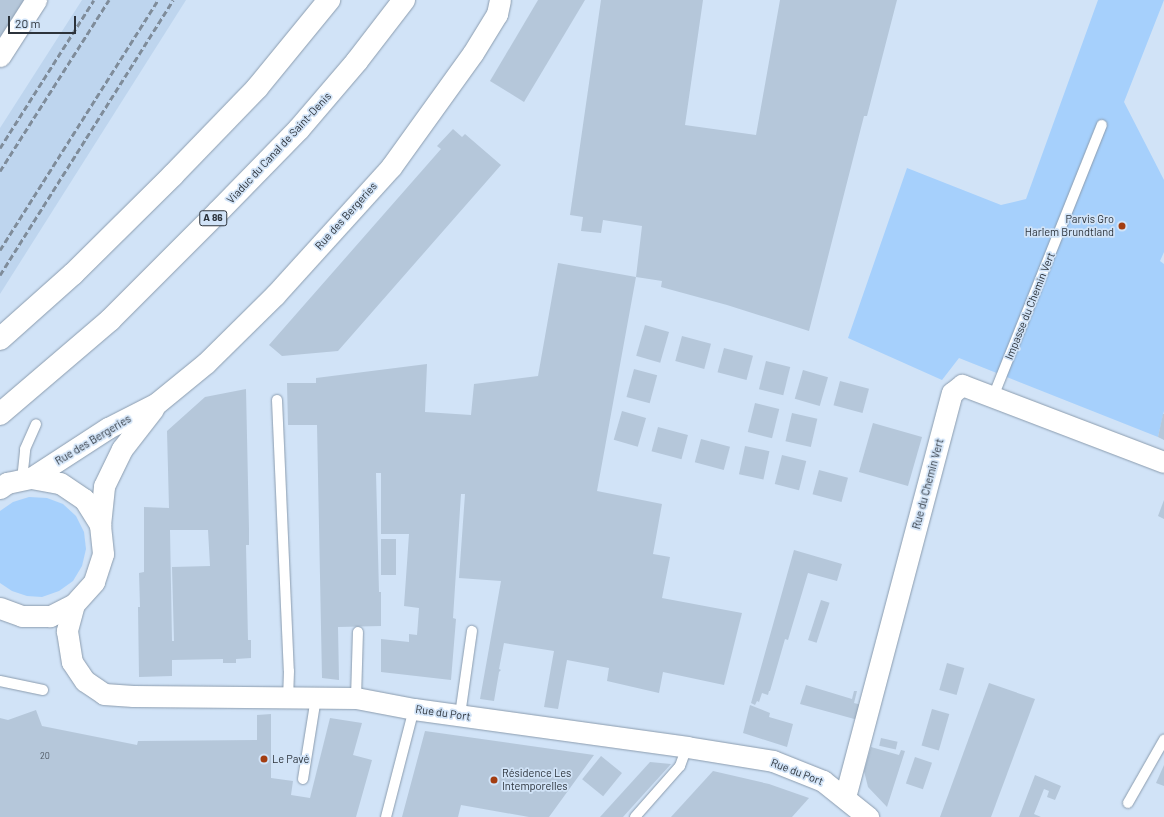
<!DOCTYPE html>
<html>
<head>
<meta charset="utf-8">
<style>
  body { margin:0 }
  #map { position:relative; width:1164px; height:817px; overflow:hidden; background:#d1e3f7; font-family:Barlow,sans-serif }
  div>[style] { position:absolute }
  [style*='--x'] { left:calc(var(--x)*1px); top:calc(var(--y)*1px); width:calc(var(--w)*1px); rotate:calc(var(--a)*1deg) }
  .built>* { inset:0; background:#bed5ee }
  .green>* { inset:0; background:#a6d0fc }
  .building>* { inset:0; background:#b5c7da; transform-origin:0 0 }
  .roads { filter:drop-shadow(0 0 1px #8b9cae) drop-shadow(0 0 1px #8b9cae) }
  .service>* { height:10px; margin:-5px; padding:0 5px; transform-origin:5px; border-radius:5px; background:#fff }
  .minor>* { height:21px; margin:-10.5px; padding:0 10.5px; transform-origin:10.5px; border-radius:10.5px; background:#fff }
  .motorway>* { height:22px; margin:-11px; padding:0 11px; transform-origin:11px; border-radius:11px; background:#fff }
  .rail>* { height:3px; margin-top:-1.5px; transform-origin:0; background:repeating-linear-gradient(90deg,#7f8c9a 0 6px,transparent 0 9px) }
  .dots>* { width:11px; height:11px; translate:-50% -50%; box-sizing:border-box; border:2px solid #d1e3f7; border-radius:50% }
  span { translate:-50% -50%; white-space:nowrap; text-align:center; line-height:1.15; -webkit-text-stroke:3.5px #d1e3f7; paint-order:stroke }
  .number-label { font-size:9px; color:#4e5863 }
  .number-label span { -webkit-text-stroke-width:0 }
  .shield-label span { padding:1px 3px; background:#d1e3f7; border:1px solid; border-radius:3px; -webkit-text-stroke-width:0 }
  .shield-label { font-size:10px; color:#2c333b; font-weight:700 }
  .street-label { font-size:11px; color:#2c333b }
  .poi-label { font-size:11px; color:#2c333b }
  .right { translate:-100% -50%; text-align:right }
  .left { translate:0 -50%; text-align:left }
  .scale { position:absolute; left:8px; top:16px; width:68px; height:18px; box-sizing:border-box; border:2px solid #2c333b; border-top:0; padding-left:5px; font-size:12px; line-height:14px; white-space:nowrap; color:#2c333b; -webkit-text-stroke:3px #d1e3f7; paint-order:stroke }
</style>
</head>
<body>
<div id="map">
  <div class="built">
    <div style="clip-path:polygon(82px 0,186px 0,0 294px,0 128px)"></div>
  </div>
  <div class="green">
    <div style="clip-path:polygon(1098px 0,1164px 0,1124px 102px,1164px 180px,1164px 252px,1160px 261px,1164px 264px,1164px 411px,1158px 437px,959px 358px,942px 380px,848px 338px,907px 168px,1001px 205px,1026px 199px)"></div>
    <div style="clip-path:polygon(29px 497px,47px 498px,63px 504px,76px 516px,84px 532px,86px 549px,82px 566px,73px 581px,59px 591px,42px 597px,27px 596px,12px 591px,0 583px,0 511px,13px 502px)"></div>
  </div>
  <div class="building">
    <div style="clip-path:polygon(0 0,24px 0,0 37px)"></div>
    <div style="clip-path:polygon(538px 0,585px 0,524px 102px,490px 81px)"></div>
    <div style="clip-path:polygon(601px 0,703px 0,685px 125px,756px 135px,780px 0,897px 0,867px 116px,864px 116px,809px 331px,727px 305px,661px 287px,662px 281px,636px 277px,597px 491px,662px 504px,653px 554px,670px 557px,662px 598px,742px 613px,724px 685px,663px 672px,659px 693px,607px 681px,609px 668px,567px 660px,558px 709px,544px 707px,554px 651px,504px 643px,499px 669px,501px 670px,499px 672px,494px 701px,480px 699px,501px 581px,459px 578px,465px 494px,461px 494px,453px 618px,456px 619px,451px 680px,381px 672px,381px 639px,409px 642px,409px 634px,417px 635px,419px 608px,404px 606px,409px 534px,381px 534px,381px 473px,376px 473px,379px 592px,381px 592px,381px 626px,338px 627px,339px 680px,322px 678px,317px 425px,288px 425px,287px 383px,316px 383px,316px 378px,427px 364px,425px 412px,471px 415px,474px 384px,538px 376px,558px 263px,636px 277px,642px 226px,603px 220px,601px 233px,581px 231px,583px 217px,570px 215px)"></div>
    <div style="clip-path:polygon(453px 129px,462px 137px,465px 134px,501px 165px,338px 351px,282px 356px,269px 345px,441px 149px,437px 146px)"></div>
    <div style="left:645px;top:325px;width:25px;height:32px;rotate:16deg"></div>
    <div style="left:682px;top:336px;width:30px;height:26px;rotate:15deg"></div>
    <div style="left:724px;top:348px;width:30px;height:25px;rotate:15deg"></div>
    <div style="left:766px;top:361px;width:25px;height:29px;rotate:14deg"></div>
    <div style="left:634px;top:369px;width:24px;height:29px;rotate:15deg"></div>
    <div style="left:803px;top:370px;width:26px;height:30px;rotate:16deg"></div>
    <div style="left:840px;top:381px;width:30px;height:25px;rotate:15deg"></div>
    <div style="clip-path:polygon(evenodd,246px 389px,249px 529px,249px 545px,246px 545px,248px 640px,251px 640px,251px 658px,236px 659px,236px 663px,223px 663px,223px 659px,172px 660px,172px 676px,139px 677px,138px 607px,140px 607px,139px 573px,144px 572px,144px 507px,169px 508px,167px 431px,205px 397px,246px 389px,170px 530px,208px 530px,210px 566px,172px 567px,174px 641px,172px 641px,170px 530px)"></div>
    <div style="left:755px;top:403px;width:25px;height:30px;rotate:14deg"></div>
    <div style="left:622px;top:411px;width:25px;height:30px;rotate:16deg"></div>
    <div style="left:792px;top:413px;width:26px;height:29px;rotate:13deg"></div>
    <div style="clip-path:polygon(1163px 414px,1164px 414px,1164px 440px,1158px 437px)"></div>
    <div style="left:873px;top:423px;width:51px;height:51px;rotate:16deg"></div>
    <div style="left:658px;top:427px;width:31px;height:25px;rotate:15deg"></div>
    <div style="left:701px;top:439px;width:30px;height:24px;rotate:15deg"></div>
    <div style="left:745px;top:446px;width:25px;height:29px;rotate:12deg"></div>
    <div style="left:782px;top:455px;width:25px;height:30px;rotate:14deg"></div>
    <div style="left:819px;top:470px;width:30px;height:25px;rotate:15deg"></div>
    <div style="clip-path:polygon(1164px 500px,1164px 519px,1158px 516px)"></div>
    <div style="left:381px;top:539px;width:15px;height:36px"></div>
    <div style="clip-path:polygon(794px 550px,842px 564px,837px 581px,808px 573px,788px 640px,785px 639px,770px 691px,769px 691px,768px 695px,762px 693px,759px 702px,757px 701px,755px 705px,751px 703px)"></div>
    <div style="left:821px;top:600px;width:9px;height:42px;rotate:18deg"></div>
    <div style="left:947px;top:663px;width:18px;height:28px;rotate:16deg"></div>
    <div style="clip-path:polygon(989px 683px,1035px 699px,991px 817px,940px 817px)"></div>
    <div style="clip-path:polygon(806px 685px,852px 699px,854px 691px,857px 691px,854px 703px,862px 705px,858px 720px,800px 704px)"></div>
    <div style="clip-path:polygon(750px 705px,770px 713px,769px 717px,793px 724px,787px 747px,743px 733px)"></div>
    <div style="left:932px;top:709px;width:18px;height:38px;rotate:16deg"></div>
    <div style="clip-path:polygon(36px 710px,42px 726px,137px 745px,138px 741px,257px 740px,257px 715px,271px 714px,271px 778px,293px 781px,291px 795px,310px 798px,330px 718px,362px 723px,353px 755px,372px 760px,356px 817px,0 817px,0 718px,8px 720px)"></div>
    <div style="clip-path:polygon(425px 731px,594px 755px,549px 817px,529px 817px,461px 805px,458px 817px,402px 817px)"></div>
    <div style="left:881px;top:738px;width:17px;height:8px;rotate:13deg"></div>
    <div style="clip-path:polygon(871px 747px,899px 755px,901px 750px,905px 751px,887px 807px,868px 787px,864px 771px)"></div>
    <div style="left:601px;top:756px;width:27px;height:30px;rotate:39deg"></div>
    <div style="left:915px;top:757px;width:18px;height:28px;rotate:19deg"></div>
    <div style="clip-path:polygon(650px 762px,671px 764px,623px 817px,600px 817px)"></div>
    <div style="clip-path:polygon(1164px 765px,1164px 786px,1156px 783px)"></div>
    <div style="clip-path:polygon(713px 771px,769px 784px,809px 798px,792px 817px,671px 817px)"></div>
    <div style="clip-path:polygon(1035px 775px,1061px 786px,1055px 800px,1047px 797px,1049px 791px,1044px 789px,1034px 814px,1041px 817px,1019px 817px)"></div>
  </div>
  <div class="roads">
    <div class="service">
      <div style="--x:993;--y:397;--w:293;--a:-68.2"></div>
      <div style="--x:277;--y:400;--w:271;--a:87.5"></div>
      <div style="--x:289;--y:671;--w:27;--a:92"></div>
      <div style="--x:22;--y:480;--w:31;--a:-84"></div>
      <div style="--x:25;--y:449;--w:27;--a:-66"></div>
      <div style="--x:0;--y:681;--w:44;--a:11.8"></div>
      <div style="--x:356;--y:698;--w:66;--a:-88.3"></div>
      <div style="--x:460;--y:715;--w:85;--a:-81.9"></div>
      <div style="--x:303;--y:779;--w:82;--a:-80.9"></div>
      <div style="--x:1128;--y:803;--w:73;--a:-60.3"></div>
      <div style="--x:386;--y:817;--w:112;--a:-75.5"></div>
      <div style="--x:635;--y:817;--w:68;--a:-48.6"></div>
      <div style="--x:680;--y:766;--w:20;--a:-70"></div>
    </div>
    <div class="minor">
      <div style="--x:0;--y:56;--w:67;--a:-57.3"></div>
      <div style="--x:31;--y:478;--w:92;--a:-33"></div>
      <div style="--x:108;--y:428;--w:55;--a:-27"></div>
      <div style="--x:157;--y:403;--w:63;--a:-39.2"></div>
      <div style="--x:206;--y:363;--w:97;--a:-44.6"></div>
      <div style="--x:275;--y:295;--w:173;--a:-47.8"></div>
      <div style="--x:391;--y:167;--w:140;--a:-54.3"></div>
      <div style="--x:473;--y:53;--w:46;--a:-58.4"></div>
      <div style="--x:497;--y:14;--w:14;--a:-78"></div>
      <div style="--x:0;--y:488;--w:9;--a:-36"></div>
      <div style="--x:7;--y:483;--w:25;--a:-12"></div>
      <div style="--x:31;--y:478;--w:29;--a:10"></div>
      <div style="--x:60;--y:483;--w:29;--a:34"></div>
      <div style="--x:84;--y:499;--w:31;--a:58"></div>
      <div style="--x:100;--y:525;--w:29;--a:84"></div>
      <div style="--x:103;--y:554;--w:29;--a:108"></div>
      <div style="--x:94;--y:582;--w:30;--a:132"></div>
      <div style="--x:74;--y:604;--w:27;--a:153"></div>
      <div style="--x:50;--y:616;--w:28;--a:180"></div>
      <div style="--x:22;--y:616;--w:23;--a:-160"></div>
      <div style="--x:100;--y:525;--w:39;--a:-84"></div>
      <div style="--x:104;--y:486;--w:41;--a:-64.1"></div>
      <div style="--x:122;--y:449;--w:51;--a:-52.2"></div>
      <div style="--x:74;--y:604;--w:28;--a:105"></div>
      <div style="--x:67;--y:631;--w:31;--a:81"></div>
      <div style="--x:72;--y:662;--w:23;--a:56"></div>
      <div style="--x:85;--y:681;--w:23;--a:34"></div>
      <div style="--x:104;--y:694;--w:29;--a:4"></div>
      <div style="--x:133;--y:696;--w:223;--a:0.5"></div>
      <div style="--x:356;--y:698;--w:59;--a:10.7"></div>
      <div style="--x:414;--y:709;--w:276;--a:7.9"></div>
      <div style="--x:687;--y:747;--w:87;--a:9.2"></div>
      <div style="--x:773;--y:761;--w:54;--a:21.8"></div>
      <div style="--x:823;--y:781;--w:58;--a:38.7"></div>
      <div style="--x:845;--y:797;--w:418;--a:-75.2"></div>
      <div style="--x:952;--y:393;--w:13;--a:-39"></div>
      <div style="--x:962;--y:385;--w:216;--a:20.9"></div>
    </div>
    <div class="motorway">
      <div style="--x:0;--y:339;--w:98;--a:-41.7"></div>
      <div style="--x:73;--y:274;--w:141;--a:-44.7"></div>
      <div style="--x:173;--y:175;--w:121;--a:-46"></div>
      <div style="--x:257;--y:88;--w:114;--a:-50.7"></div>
      <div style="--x:0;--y:414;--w:145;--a:-40.5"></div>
      <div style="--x:110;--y:320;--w:153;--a:-45"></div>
      <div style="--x:218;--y:212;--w:116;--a:-45.7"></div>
      <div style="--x:299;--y:129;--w:89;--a:-49.5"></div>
      <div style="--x:357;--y:61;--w:77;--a:-52.4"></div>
    </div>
  </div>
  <div class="rail">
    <div style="--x:0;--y:148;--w:175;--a:-57.6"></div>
    <div style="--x:0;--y:171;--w:203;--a:-57.5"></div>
    <div style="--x:0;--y:250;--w:296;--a:-57.7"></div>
    <div style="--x:0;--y:275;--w:325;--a:-57.8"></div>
  </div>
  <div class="dots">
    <div style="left:1122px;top:226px;background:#a33d11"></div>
    <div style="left:264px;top:759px;background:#a33d11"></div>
    <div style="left:494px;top:780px;background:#a33d11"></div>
  </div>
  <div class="number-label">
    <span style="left:45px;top:756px">20</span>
  </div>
  <div class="shield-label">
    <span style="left:213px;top:218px">A 86</span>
  </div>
  <div class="street-label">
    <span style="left:279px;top:148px;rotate:-47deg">Viaduc du Canal de Saint-Denis</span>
    <span style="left:346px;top:216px;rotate:-48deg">Rue des Bergeries</span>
    <span style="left:1030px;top:306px;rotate:-68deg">Impasse du Chemin Vert</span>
    <span style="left:93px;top:440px;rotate:-31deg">Rue des Bergeries</span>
    <span style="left:928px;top:484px;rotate:-75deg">Rue du Chemin Vert</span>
    <span style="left:443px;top:713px;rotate:8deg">Rue du Port</span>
    <span style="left:797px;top:772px;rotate:21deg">Rue du Port</span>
  </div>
  <div class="poi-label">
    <span class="right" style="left:1114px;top:226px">Parvis Gro<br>Harlem Brundtland</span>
    <span class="left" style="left:272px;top:759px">Le Pavé</span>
    <span class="left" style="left:502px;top:780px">Résidence Les<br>Intemporelles</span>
  </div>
  <div class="scale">20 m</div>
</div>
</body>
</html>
